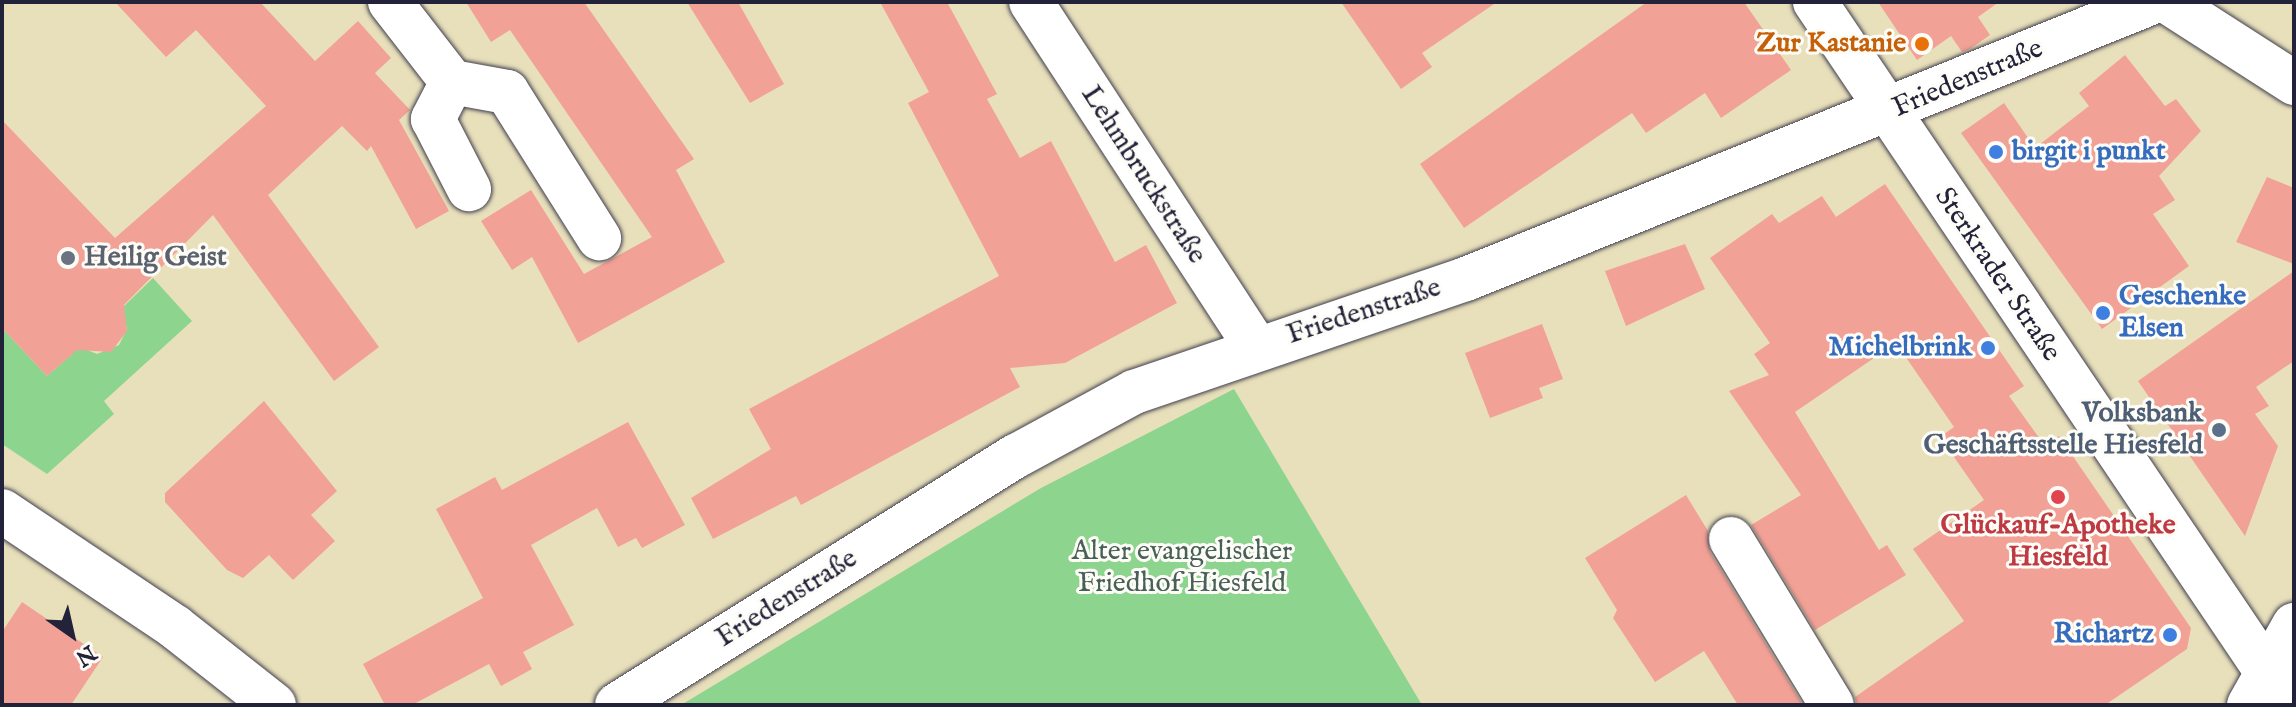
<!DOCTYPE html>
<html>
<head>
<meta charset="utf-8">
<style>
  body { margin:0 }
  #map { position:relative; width:2296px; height:707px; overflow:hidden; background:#e8e0bb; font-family:"IM FELL English",serif }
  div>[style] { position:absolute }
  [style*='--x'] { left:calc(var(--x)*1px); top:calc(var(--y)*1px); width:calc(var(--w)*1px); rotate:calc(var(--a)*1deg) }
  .green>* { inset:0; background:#8dd48e }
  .building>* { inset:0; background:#f2a196 }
  .roads { filter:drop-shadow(0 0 2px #403e4e) drop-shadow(0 0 2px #403e4e) }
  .minor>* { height:44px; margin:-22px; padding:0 22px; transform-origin:22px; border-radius:22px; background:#fff }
  .dots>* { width:22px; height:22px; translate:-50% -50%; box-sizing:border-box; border:4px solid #fdfcf7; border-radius:50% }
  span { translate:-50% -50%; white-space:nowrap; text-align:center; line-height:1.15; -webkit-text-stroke:6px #fdfcf7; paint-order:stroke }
  .food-label { font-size:28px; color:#c56008; font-weight:700 }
  .right { translate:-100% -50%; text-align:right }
  .street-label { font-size:28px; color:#22223b }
  .shop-label { font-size:28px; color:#366cbe; font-weight:700 }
  .left { translate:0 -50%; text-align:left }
  .worship-label { font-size:28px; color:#5b616d; font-weight:700 }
  .service-label { font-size:28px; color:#4e5e75; font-weight:700 }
  .health-label { font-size:28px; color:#be3a42; font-weight:700 }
  .park-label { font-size:28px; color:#476058 }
  .frame { position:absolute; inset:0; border:4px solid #22223b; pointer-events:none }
  .north { position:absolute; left:32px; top:595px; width:80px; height:80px; -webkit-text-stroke:6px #fdfcf7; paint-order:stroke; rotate:146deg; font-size:22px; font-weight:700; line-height:32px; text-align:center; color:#22223b }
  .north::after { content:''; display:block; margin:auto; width:28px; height:36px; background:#22223b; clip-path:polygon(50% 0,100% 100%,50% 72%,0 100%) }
</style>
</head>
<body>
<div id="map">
  <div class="green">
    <div style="clip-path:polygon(153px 278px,192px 321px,104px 401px,114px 414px,47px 474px,2px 444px,2px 328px,47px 376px,80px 347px,97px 354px,119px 345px,127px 329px,121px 309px)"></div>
    <div style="clip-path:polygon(1234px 389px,1422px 705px,681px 705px,1041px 488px)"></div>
  </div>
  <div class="building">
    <div style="clip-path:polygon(115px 2px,260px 2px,315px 61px,358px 21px,391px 58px,375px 73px,410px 110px,399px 120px,449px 211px,416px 229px,371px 146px,367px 151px,342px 126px,268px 195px,379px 347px,334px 381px,213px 215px,124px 305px,127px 331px,111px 352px,77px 350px,47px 376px,2px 328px,2px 120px,115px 238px,266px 106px,196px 30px,166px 57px)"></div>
    <div style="clip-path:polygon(466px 2px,584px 2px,694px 159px,676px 170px,725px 262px,578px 343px,532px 257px,512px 270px,481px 221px,531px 190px,584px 274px,652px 237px,510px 30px,491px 42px)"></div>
    <div style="clip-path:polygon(687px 2px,738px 2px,784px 84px,750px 103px)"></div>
    <div style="clip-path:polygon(880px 2px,947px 2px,997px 94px,987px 99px,1020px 158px,1051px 141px,1115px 262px,1146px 245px,1177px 303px,1065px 363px,1010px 368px,1020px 387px,801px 505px,796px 496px,713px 539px,691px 498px,771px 449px,749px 409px,999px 276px,908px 103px,929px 92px)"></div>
    <div style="clip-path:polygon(1341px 2px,1497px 2px,1422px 53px,1432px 67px,1401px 89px)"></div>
    <div style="clip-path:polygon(1647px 2px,1744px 2px,1791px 70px,1721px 118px,1705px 93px,1646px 133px,1632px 113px,1464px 228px,1420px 164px)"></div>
    <div style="clip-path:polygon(1878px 2px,1999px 2px,1978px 17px,1990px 35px,1970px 49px,1962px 52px,1951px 36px,1917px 60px)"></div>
    <div style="clip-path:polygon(2125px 55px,2165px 106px,2176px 99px,2201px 131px,2159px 176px,2175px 200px,2153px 214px,2189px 266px,2102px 329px,1961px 133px,2004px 103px,2035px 148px,2089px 106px,2079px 93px)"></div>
    <div style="clip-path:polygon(2267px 177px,2294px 188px,2294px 264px,2236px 242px)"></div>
    <div style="clip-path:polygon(1885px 184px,2024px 386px,2009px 396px,2045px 446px,2059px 436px,2191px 628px,2187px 649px,2105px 705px,1857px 705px,1855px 697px,1964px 621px,1913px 549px,1984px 500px,1940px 437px,1954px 427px,1896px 343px,1795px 412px,1879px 550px,1887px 545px,1906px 575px,1815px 630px,1751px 525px,1801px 495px,1729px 391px,1769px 375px,1754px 354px,1770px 343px,1710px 258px,1772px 214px,1779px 223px,1822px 196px,1836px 217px)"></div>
    <div style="clip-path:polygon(1685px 244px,1705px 289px,1626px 326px,1605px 271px)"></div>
    <div style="clip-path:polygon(2294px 271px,2294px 361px,2256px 387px,2269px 406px,2255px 414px,2278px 446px,2245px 536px,2138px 381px)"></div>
    <div style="clip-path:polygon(1542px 324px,1563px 379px,1539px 388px,1543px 398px,1490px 418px,1465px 353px)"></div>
    <div style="clip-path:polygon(264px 401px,337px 491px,311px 515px,335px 541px,293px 580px,269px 555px,243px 578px,227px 570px,165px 502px,165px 493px)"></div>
    <div style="clip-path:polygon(628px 422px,685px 525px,642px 548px,636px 538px,618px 547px,597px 508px,531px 545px,574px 625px,523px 652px,532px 669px,501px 686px,489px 664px,412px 705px,385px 705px,363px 664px,483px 598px,436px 509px,495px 477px,502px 490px)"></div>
    <div style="clip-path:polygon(1686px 495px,1708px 531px,1710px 552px,1803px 705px,1738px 705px,1704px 651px,1655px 682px,1613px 618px,1617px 610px,1585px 558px)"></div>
    <div style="clip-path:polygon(22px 602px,103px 657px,71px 705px,2px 705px,2px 632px)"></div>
  </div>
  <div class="roads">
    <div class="minor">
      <div style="--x:390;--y:2;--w:101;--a:52.2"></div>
      <div style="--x:452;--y:82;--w:42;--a:117.2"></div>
      <div style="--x:433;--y:119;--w:79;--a:62.8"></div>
      <div style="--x:1031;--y:2;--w:412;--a:56.9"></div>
      <div style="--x:1815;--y:2;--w:848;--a:56.01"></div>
      <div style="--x:2168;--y:2;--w:150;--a:32.7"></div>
      <div style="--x:452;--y:82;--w:56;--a:10.3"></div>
      <div style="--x:507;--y:92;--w:173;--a:57.8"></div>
      <div style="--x:2;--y:511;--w:208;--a:33.8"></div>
      <div style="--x:175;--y:627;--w:126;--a:38.2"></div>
      <div style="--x:1731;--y:539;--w:194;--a:58.7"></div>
      <div style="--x:617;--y:705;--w:470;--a:-32"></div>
      <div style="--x:1016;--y:456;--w:134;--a:-28.5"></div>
      <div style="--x:1134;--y:392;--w:351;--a:-18.8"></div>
      <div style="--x:1466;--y:279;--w:741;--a:-21.96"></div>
      <div style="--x:2249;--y:705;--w:92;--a:-60.6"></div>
    </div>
  </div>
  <div class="dots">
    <div style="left:1922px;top:44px;background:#e8710a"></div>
    <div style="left:1996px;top:152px;background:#3f7fe0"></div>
    <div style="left:68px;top:258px;background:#6b7280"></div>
    <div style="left:2103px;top:313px;background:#3f7fe0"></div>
    <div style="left:1988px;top:348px;background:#3f7fe0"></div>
    <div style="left:2219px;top:430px;background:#5c6f8a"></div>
    <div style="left:2058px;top:497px;background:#e0444e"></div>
    <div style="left:2170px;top:635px;background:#3f7fe0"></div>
  </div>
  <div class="food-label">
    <span class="right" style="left:1906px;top:44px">Zur Kastanie</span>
  </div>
  <div class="street-label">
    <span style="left:1968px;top:79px;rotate:-23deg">Friedenstraße</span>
    <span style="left:1143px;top:175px;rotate:57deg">Lehmbruckstraße</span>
    <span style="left:1997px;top:275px;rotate:56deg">Sterkrader Straße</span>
    <span style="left:1364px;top:312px;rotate:-18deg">Friedenstraße</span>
    <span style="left:787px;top:599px;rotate:-32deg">Friedenstraße</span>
  </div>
  <div class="shop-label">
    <span class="left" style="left:2012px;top:152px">birgit i punkt</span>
    <span class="left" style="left:2119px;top:313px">Geschenke<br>Elsen</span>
    <span class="right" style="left:1972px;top:348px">Michelbrink</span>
    <span class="right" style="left:2154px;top:635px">Richartz</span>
  </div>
  <div class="worship-label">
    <span class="left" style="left:84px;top:258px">Heilig Geist</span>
  </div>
  <div class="service-label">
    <span class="right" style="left:2203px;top:430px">Volksbank<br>Geschäftsstelle Hiesfeld</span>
  </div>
  <div class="health-label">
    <span style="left:2058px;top:542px">Glückauf-Apotheke<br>Hiesfeld</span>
  </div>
  <div class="park-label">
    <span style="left:1182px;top:568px">Alter evangelischer<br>Friedhof Hiesfeld</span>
  </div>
  <div class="frame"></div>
  <div class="north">N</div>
</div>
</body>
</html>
